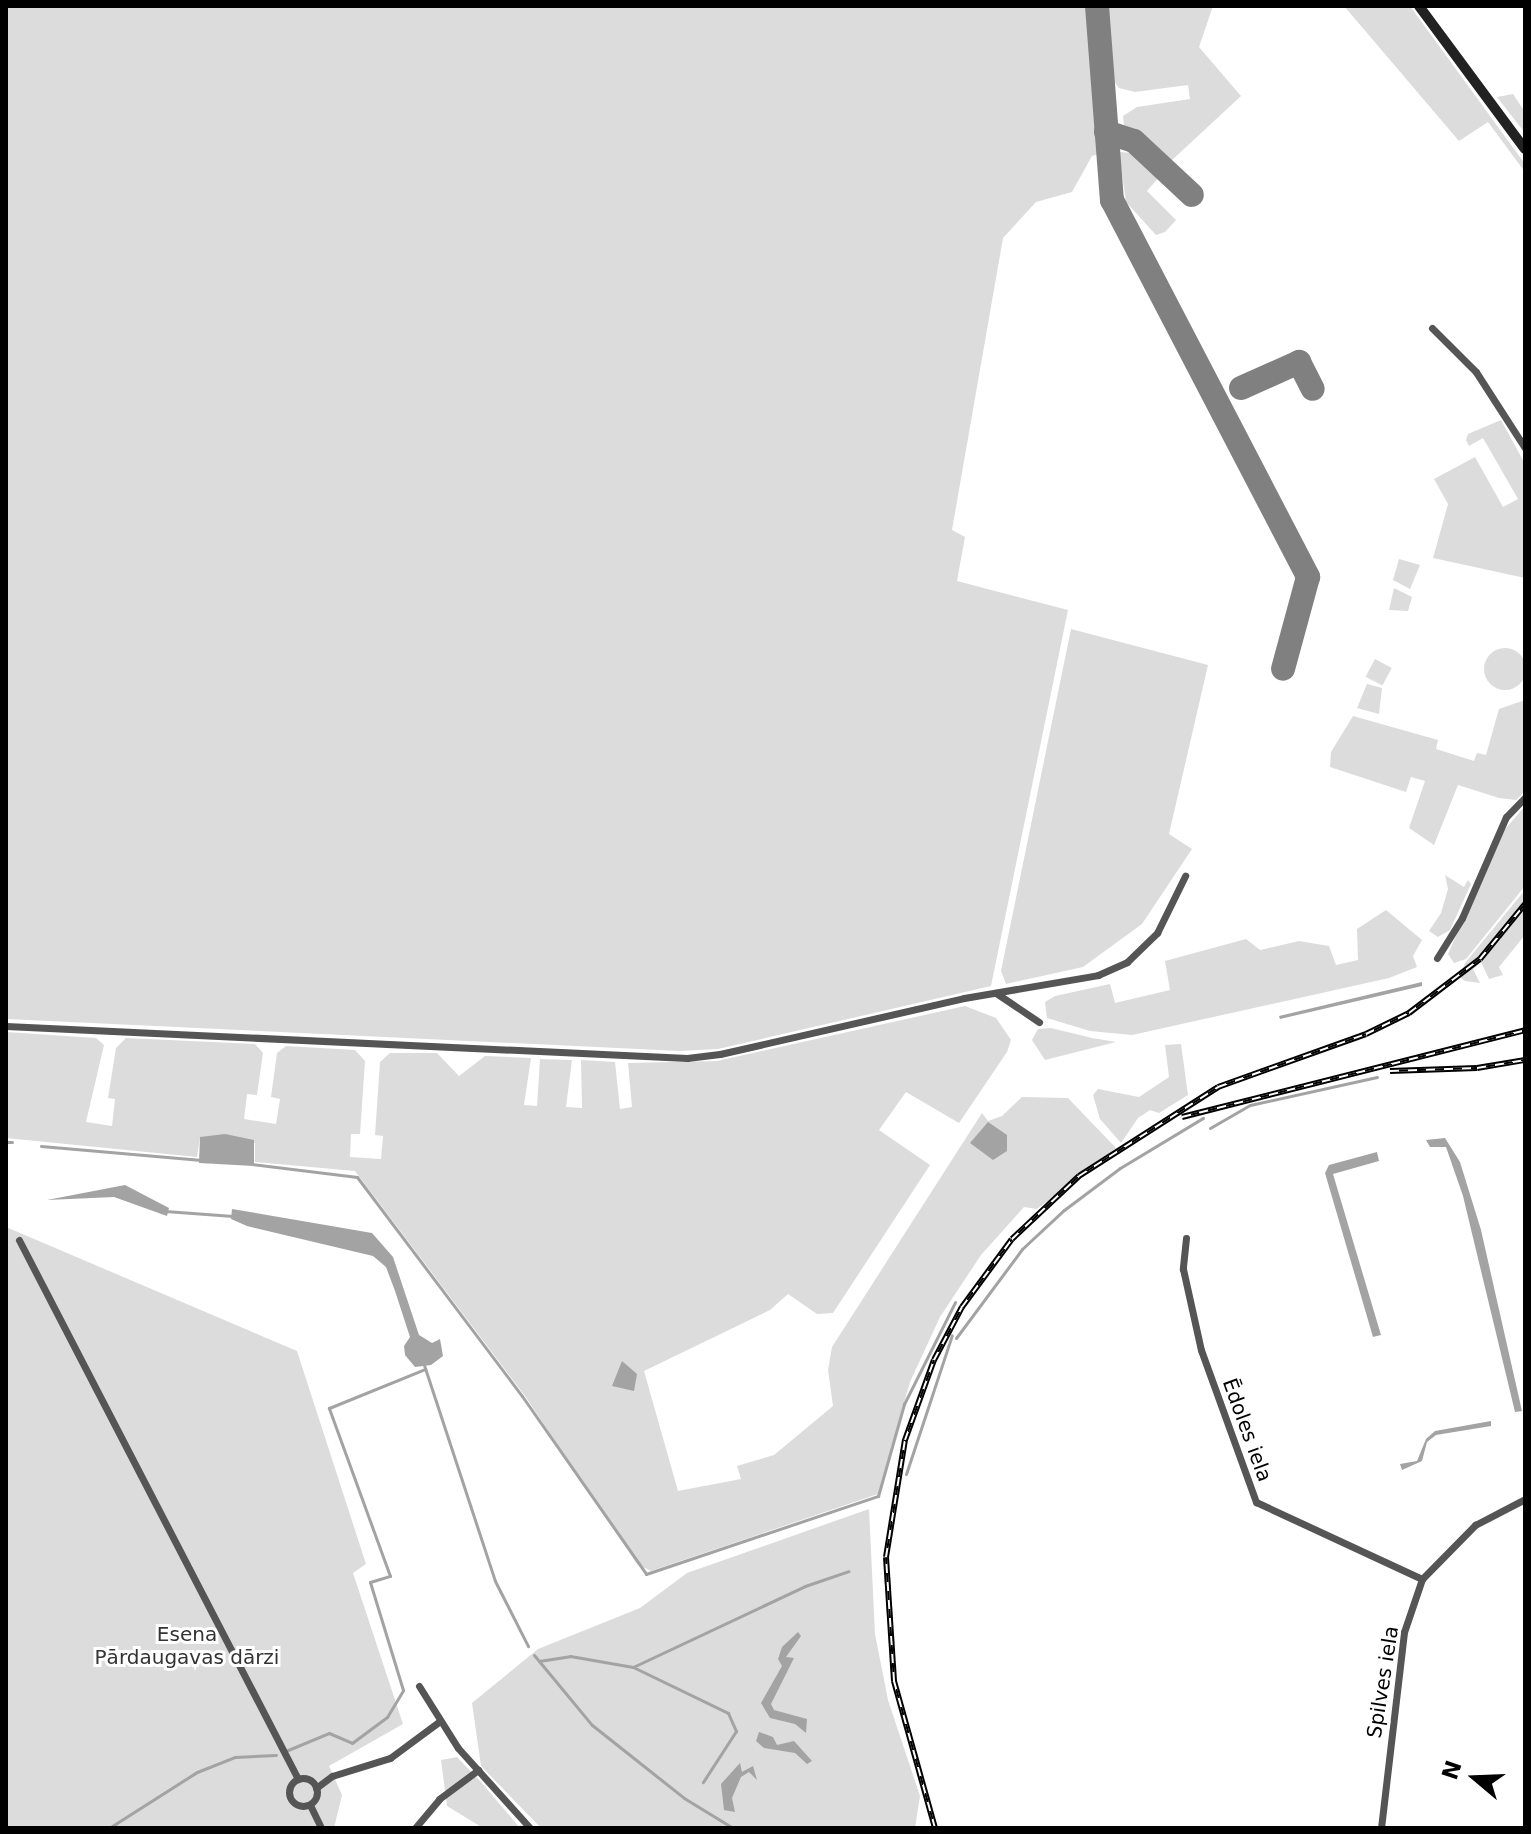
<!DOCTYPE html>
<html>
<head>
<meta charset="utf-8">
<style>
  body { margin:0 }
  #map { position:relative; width:1531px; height:1834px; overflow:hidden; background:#fff; font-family:"DejaVu Sans",sans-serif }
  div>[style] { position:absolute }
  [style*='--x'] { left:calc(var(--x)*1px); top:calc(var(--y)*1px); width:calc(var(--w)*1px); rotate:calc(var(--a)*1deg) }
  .green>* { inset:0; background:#dcdcdc; transform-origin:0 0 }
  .round { border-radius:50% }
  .water>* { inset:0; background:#a3a3a3 }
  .stream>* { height:3px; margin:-1.5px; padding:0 1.5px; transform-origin:1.5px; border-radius:1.5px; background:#a3a3a3 }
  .taxiway>* { height:24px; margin:-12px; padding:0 12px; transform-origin:12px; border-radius:12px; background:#808080 }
  .street>* { height:7px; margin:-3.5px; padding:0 3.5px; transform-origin:3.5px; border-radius:3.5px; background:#555 }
  .street>.ring { margin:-3.5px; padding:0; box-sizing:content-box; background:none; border:7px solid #555; border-radius:50% }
  .secondary>* { height:10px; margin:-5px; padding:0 5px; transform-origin:5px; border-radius:5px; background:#222 }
  .rail>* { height:6px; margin-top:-3px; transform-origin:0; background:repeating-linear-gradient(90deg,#fff 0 9px,#000 0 18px); box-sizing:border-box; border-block:2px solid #000 }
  span { translate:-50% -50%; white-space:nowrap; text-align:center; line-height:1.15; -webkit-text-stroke:6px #fff; paint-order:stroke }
  .street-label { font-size:20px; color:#000 }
  .park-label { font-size:20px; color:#333 }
  .frame { position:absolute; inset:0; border:8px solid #000; pointer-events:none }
  .north { position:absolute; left:1435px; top:1738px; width:80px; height:80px; -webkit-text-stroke:6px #fff; paint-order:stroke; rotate:289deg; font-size:22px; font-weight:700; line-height:32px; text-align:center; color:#000 }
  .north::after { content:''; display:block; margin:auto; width:28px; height:36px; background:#000; clip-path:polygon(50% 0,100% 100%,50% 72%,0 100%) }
</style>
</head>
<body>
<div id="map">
  <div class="green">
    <div style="clip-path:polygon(6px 6px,1089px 6px,1099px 154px,1092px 156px,1072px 192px,1036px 202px,1003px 238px,952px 530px,965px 537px,957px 581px,1068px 610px,991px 986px,718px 1049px,680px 1051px,6px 1019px)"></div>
    <div style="clip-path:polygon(1107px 6px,1213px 6px,1199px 47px,1241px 96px,1171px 161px,1124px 125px,1123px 116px,1137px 107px,1190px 99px,1188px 85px,1135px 92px,1119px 88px,1113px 80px)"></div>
    <div style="clip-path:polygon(1344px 6px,1410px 6px,1525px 164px,1525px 172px,1488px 122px,1459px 141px)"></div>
    <div style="clip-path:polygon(1513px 94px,1525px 112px,1525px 133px,1497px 97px)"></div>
    <div style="clip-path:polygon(1119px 152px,1135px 153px,1160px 176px,1147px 191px,1176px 220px,1165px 232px,1156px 235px,1126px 202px)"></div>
    <div style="clip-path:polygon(1501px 420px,1525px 464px,1525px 578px,1433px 558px,1448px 504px,1434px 479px,1475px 457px,1503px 507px,1518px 499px,1483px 438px,1469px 446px,1466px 440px,1468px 434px)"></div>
    <div style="clip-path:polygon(1399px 559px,1420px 565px,1410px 589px,1393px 580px)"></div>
    <div style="clip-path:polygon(1394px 588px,1412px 597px,1408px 611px,1389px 610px)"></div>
    <div style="clip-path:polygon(1071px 629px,1208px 665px,1169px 834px,1192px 849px,1142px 924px,1083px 967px,1006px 984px,1001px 971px)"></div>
    <div class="round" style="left:1484px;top:648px;width:42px;height:42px"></div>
    <div style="left:1375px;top:659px;width:19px;height:20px;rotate:28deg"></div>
    <div style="clip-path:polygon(1367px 684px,1382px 688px,1379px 714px,1357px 708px)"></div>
    <div style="clip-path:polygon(1525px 700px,1525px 791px,1516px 800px,1499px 798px,1458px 785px,1434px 845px,1409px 828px,1425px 781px,1411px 777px,1406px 792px,1330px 767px,1331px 752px,1353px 716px,1438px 740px,1436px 749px,1474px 761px,1477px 753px,1486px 755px,1499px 709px)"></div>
    <div style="clip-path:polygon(1525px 806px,1525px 886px,1466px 959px,1454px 963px,1448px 954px,1501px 834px)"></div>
    <div style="clip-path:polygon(1445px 875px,1464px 887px,1468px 880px,1471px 884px,1450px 930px,1438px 937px,1429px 931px,1441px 913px,1448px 889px)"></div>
    <div style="clip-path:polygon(1525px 890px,1525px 935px,1499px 967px,1503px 975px,1489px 979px,1481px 962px,1473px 969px,1480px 983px,1465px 981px,1460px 977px,1465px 963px)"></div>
    <div style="clip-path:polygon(1386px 910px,1422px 940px,1413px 956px,1417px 967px,1389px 978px,1132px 1035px,1090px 1031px,1047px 1018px,1045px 1002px,1055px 996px,1110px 984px,1115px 1003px,1170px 990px,1165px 961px,1246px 939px,1260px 950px,1299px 941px,1329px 946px,1336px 965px,1358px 960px,1357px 929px)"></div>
    <div style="clip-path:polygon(965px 1006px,996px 1018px,1011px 1040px,1007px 1052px,959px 1123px,906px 1092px,879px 1130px,930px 1165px,833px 1313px,817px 1314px,788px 1294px,770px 1310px,644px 1371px,678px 1491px,741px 1479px,737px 1466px,774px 1455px,833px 1406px,828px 1370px,832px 1347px,982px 1113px,988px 1121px,1002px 1116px,1022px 1097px,1068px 1098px,1116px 1148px,1037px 1209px,1024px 1207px,981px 1255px,940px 1317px,910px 1382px,878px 1494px,651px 1571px,637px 1564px,525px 1396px,355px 1171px,255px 1162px,255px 1143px,200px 1137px,197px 1157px,6px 1138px,6px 1032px,96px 1038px,104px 1045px,86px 1122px,112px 1126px,115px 1099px,108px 1098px,116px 1048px,126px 1038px,255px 1044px,263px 1053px,257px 1095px,247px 1094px,244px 1119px,276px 1124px,280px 1099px,271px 1097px,277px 1053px,286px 1046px,355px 1050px,365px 1061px,360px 1134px,351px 1134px,350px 1157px,381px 1159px,383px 1136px,375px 1135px,380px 1062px,390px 1053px,437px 1053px,459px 1076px,485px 1056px,531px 1058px,524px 1105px,537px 1106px,540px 1059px,572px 1060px,566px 1107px,582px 1108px,581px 1060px,615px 1062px,620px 1109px,632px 1107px,628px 1063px,717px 1061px)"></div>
    <div style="clip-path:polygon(1051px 1028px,1092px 1038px,1116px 1042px,1045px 1060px,1032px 1040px,1038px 1029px)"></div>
    <div style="clip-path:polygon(1181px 1044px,1188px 1095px,1159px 1113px,1150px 1110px,1138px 1118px,1121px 1143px,1100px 1119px,1093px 1095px,1098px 1089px,1139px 1097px,1169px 1077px,1165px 1045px)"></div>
    <div style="clip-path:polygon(6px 1227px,297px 1351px,366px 1564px,353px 1573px,403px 1724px,329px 1766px,342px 1795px,334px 1828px,6px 1828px)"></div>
    <div style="clip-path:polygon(869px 1509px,875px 1634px,888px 1700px,920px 1796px,915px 1828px,541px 1828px,481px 1766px,472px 1703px,538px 1649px,640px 1608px,687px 1573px)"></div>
    <div style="clip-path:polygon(457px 1757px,481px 1782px,520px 1828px,483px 1828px,447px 1806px,441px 1760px)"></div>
  </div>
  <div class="water">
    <div style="clip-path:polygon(1422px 982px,1422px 986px,1280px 1019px,1279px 1016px)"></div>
    <div style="clip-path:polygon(988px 1122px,1007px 1135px,1007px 1151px,993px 1160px,970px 1143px)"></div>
    <div style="clip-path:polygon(225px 1134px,254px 1140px,254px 1166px,199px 1163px,200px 1137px)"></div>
    <div style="clip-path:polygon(1445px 1138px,1460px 1162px,1481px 1230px,1522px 1411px,1515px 1412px,1463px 1196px,1446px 1147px,1430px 1147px,1426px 1140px)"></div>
    <div style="clip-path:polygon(1377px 1152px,1379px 1161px,1333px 1174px,1381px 1335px,1373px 1337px,1325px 1173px,1329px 1165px)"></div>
    <div style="clip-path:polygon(125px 1185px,169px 1208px,167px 1216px,114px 1197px,47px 1200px)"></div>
    <div style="clip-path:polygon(232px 1209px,372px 1233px,393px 1257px,419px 1335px,432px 1343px,440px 1339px,443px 1356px,431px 1365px,415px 1367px,405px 1355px,404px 1346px,410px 1337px,395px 1291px,386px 1267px,373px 1256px,247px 1226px,231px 1219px)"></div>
    <div style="clip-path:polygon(622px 1361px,637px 1374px,634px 1391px,612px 1386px)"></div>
    <div style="clip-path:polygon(1491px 1421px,1491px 1426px,1436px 1435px,1427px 1442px,1422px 1461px,1402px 1470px,1400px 1464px,1417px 1461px,1426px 1439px,1435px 1431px)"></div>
    <div style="clip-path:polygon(798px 1632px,801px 1636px,786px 1657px,794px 1658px,771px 1704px,774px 1710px,807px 1719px,806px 1733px,795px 1724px,770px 1718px,761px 1703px,782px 1666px,778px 1659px,782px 1647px)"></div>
    <div style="clip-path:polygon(759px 1732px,773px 1737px,777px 1745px,794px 1741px,812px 1761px,807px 1764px,795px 1753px,764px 1748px,756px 1741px)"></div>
    <div style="clip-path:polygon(740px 1763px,742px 1772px,753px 1766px,757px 1780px,749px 1772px,741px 1777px,732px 1798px,735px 1812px,724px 1810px,721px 1784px)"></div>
  </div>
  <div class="stream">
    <div style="--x:1210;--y:1128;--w:46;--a:-29.9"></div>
    <div style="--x:1250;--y:1105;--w:130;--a:-12.4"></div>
    <div style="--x:6;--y:1142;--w:6;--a:0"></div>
    <div style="--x:41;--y:1146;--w:161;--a:5"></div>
    <div style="--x:252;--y:1164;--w:106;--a:7.1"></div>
    <div style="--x:357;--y:1177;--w:274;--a:53"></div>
    <div style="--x:522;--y:1396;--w:217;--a:55.1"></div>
    <div style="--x:646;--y:1574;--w:245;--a:-18.6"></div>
    <div style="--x:878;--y:1496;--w:96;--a:-74.2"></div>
    <div style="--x:904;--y:1404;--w:114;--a:-63.4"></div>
    <div style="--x:6;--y:1198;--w:12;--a:90"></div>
    <div style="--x:165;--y:1211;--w:68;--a:4.2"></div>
    <div style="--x:956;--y:1338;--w:111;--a:-53.4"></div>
    <div style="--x:1022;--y:1249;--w:57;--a:-42.9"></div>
    <div style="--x:1064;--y:1210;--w:70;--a:-36.9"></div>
    <div style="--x:1120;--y:1168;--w:97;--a:-31.1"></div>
    <div style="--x:424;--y:1365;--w:227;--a:71.8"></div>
    <div style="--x:495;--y:1581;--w:73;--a:63.1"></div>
    <div style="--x:906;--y:1474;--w:146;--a:-71.7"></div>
    <div style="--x:534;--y:1655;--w:91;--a:50.4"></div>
    <div style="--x:592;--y:1725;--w:117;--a:38.4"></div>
    <div style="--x:684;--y:1798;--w:57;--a:31.5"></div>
    <div style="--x:539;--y:1661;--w:31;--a:-9"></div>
    <div style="--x:570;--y:1656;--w:64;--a:9.9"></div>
    <div style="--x:633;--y:1667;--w:190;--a:-25.2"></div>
    <div style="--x:805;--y:1586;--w:46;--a:-18.8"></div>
    <div style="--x:633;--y:1667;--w:106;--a:25.8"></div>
    <div style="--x:728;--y:1713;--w:20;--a:66"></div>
    <div style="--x:736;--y:1731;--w:61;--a:122.9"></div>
    <div style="--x:288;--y:1750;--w:44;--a:-22.5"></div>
    <div style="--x:329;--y:1733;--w:25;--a:23"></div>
    <div style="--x:352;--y:1743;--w:44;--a:-36.6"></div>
    <div style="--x:387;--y:1717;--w:31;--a:-59"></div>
    <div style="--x:403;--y:1690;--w:113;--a:-107"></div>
    <div style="--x:370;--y:1582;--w:21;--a:-17"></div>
    <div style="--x:390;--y:1576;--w:179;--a:-110"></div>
    <div style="--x:329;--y:1408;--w:104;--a:-22.1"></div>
    <div style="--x:109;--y:1828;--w:104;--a:-32.5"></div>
    <div style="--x:197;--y:1772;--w:41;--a:-21.5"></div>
    <div style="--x:235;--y:1757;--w:41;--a:-2.8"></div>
  </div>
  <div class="taxiway">
    <div style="--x:1097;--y:6;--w:195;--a:85.6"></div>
    <div style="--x:1112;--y:200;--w:425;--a:62.5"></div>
    <div style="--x:1308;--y:577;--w:95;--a:105.2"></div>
    <div style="--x:1106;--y:132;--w:29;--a:18"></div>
    <div style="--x:1134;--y:141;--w:79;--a:43"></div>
    <div style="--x:1241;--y:388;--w:64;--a:-24.1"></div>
    <div style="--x:1299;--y:362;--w:30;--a:63"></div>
  </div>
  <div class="street">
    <div style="--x:1432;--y:328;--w:62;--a:45"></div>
    <div style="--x:1476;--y:372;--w:90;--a:57.2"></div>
    <div style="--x:1437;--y:958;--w:47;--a:-58"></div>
    <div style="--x:1462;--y:918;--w:110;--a:-66.5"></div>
    <div style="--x:1506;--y:817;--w:28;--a:-46"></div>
    <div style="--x:996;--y:993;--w:52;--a:34"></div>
    <div style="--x:6;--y:1026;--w:682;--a:2.69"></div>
    <div style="--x:687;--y:1058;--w:33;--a:-7"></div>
    <div style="--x:720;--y:1054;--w:250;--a:-12.9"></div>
    <div style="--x:964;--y:998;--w:136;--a:-9.7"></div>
    <div style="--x:1098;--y:975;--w:32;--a:-24"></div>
    <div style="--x:1127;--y:962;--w:42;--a:-44"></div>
    <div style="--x:1157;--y:933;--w:64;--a:-63.8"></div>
    <div style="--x:1186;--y:1238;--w:31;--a:96"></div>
    <div style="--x:1183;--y:1269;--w:83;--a:77.5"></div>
    <div style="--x:1201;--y:1350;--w:162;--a:70.1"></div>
    <div style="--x:1256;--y:1502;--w:183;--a:24.9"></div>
    <div style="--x:19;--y:1240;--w:607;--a:62.63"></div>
    <div style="--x:419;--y:1686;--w:73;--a:57.8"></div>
    <div style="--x:458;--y:1748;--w:108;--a:48"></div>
    <div class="ring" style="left:289px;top:1778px;width:21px;height:21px"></div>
    <div style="--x:316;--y:1788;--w:20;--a:-37"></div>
    <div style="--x:332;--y:1776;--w:61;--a:-17.2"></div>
    <div style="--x:390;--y:1758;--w:62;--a:-36.5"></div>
    <div style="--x:310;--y:1805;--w:25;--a:64"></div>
    <div style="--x:415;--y:1828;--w:38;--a:-50"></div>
    <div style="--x:439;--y:1799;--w:49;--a:-36.6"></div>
    <div style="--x:1381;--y:1828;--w:197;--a:-83.3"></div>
    <div style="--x:1404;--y:1632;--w:56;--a:-71.2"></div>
    <div style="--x:1422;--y:1579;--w:76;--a:-45.5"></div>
    <div style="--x:1475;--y:1525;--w:56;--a:-27.5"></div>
  </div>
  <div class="secondary">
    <div style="--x:1419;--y:6;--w:178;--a:53.5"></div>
  </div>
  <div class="rail">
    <div style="--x:1390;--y:1071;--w:87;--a:-2"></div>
    <div style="--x:1477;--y:1068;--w:49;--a:-9.5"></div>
    <div style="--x:1182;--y:1117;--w:354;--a:-14.2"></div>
    <div style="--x:935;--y:1828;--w:153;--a:-105.6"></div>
    <div style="--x:894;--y:1681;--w:124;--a:-93.7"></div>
    <div style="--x:886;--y:1557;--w:119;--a:-80.8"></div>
    <div style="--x:905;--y:1440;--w:85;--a:-70.1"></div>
    <div style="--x:934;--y:1360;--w:60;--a:-62.2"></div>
    <div style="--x:962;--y:1307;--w:84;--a:-53.7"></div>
    <div style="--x:1012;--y:1239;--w:92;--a:-43.2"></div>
    <div style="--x:1079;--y:1176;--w:165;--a:-32.6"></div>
    <div style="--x:1218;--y:1087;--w:157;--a:-19.7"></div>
    <div style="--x:1366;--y:1034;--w:48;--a:-26"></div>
    <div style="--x:1409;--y:1013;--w:89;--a:-37.3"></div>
    <div style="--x:1480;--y:959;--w:71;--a:-50.7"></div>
  </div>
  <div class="street-label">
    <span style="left:1247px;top:1430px;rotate:70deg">Ēdoles iela</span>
    <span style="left:1383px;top:1682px;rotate:-81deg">Spilves iela</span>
  </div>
  <div class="park-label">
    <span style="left:187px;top:1646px">Esena<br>Pārdaugavas dārzi</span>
  </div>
  <div class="frame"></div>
  <div class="north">N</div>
</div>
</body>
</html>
